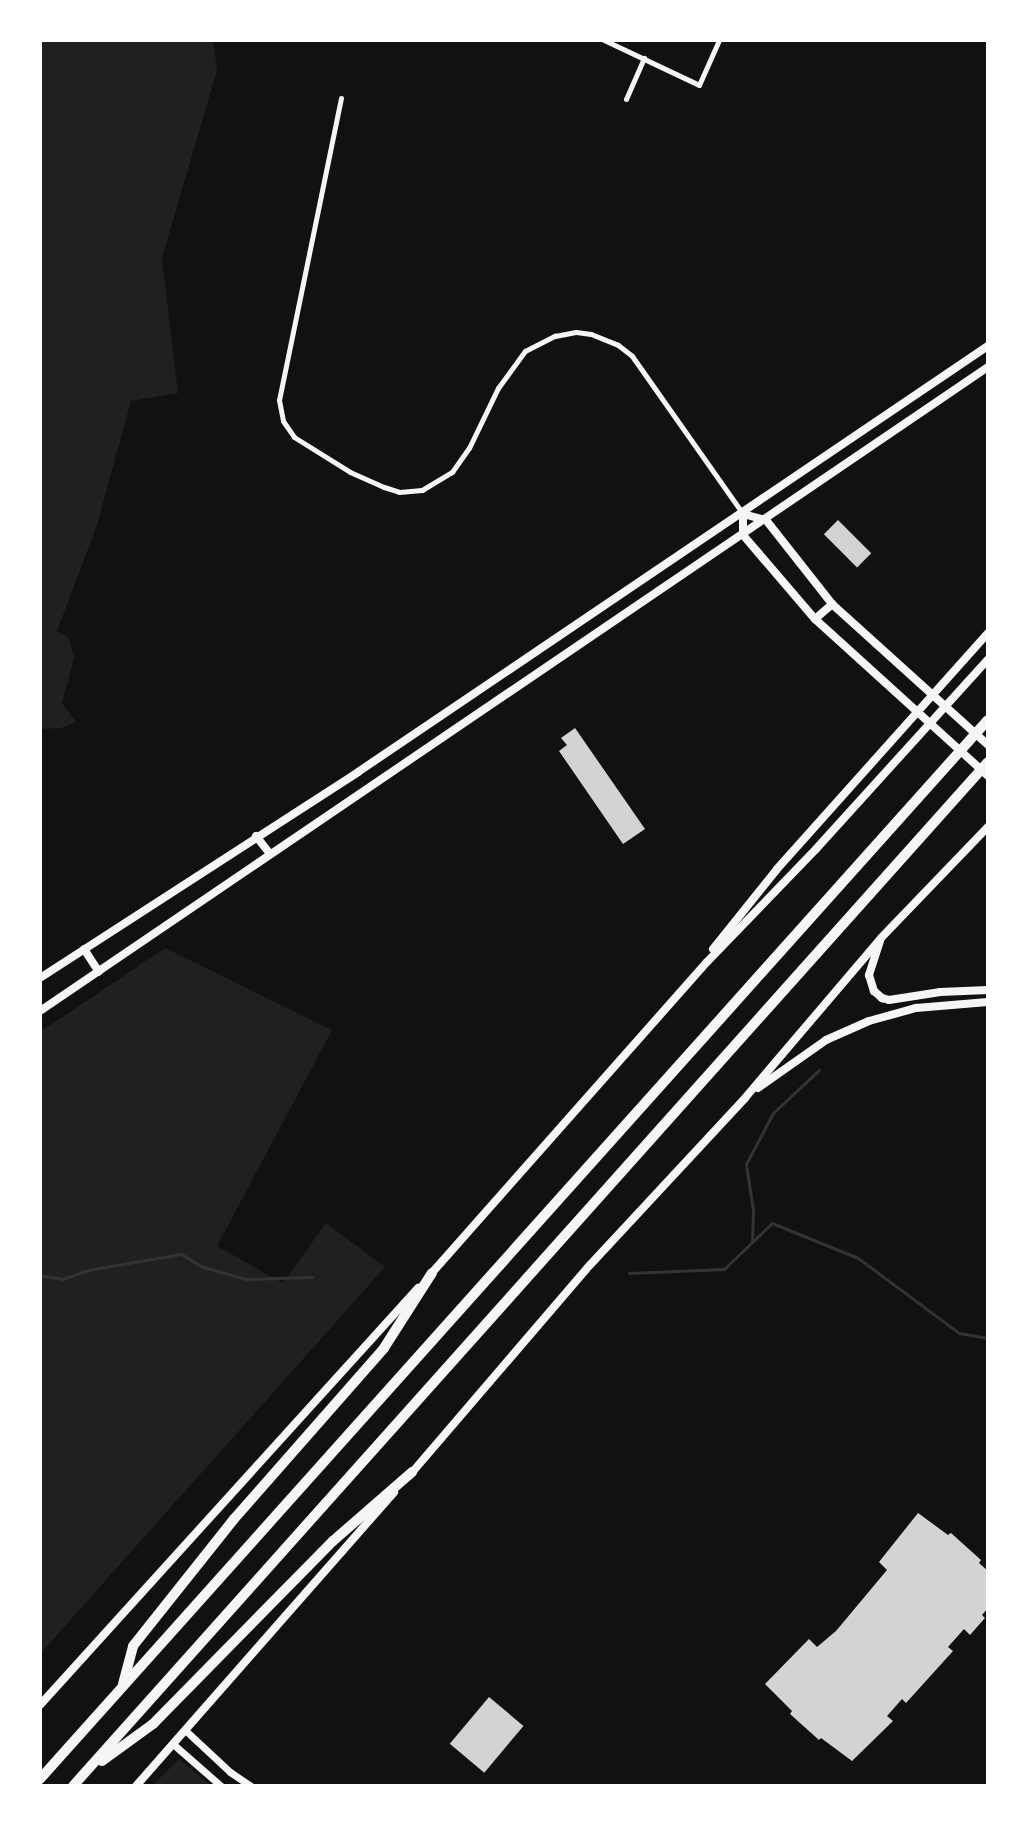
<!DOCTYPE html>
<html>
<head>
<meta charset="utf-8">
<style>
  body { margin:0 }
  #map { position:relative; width:1028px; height:1826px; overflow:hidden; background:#111; font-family:Overpass,sans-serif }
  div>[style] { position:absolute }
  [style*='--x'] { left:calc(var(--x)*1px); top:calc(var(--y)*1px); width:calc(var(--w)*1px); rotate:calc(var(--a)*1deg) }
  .green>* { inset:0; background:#202020 }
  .stream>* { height:3px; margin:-1.5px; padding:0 1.5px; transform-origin:1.5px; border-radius:1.5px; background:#333 }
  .building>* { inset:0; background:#d3d3d3; transform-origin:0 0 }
  .minor>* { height:5px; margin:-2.5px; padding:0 2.5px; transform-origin:2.5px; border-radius:2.5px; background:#f5f5f5 }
  .tertiary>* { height:7px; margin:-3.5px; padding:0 3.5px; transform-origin:3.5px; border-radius:3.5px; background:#f5f5f5 }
  .secondary>* { height:8px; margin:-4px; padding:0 4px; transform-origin:4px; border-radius:4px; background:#f5f5f5 }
  .motorway>* { height:10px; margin:-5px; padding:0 5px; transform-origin:5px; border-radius:5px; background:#f5f5f5 }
  span { translate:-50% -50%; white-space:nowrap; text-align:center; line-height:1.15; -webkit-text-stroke:7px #fff; paint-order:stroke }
  .frame { position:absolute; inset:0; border:42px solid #fff; pointer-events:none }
</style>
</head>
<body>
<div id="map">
  <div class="green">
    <div style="clip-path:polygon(40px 40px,213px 40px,217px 70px,162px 258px,178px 393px,131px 401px,97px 525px,57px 631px,69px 638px,74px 658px,62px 703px,76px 722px,61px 728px,40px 729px)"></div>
    <div style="clip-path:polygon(165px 948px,332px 1030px,217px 1246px,283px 1283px,326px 1223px,385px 1267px,40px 1654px,40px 1032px)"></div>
    <div style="clip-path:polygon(179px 1759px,212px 1786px,152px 1786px)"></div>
  </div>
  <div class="stream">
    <div style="--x:752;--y:1241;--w:31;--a:-88"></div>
    <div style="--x:753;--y:1210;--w:47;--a:-98.7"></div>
    <div style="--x:746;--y:1164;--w:58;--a:-62.1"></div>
    <div style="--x:773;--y:1113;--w:63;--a:-43.1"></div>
    <div style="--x:629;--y:1273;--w:95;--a:-2.4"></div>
    <div style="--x:724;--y:1269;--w:66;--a:-43.8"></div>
    <div style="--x:772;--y:1223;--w:93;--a:22.1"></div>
    <div style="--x:858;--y:1258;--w:126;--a:36.6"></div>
    <div style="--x:959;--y:1333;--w:29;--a:10"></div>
    <div style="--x:40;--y:1275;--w:23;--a:10"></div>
    <div style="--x:63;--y:1279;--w:27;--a:-20"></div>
    <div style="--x:88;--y:1270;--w:94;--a:-9.8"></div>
    <div style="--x:181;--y:1254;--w:26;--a:31"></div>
    <div style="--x:203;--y:1267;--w:45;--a:15.6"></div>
    <div style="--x:246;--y:1279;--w:66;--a:-1.7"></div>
  </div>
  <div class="building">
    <div style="left:838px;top:520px;width:47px;height:20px;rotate:45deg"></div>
    <div style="clip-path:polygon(575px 728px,645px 829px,623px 844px,559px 751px,567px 745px,561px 738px)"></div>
    <div style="clip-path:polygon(918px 1513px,948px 1535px,951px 1533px,981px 1560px,979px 1563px,988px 1571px,988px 1608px,982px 1615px,985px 1618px,970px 1635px,964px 1629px,948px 1647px,953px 1651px,906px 1703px,902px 1699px,887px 1716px,893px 1721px,852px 1761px,821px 1738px,819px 1740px,790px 1714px,792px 1711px,765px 1684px,809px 1639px,817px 1647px,836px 1631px,887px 1570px,879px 1562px)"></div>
    <div style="left:489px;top:1697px;width:45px;height:61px;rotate:40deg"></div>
  </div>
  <div class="minor">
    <div style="--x:604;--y:40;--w:105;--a:25.3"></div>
    <div style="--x:699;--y:85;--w:49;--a:-66"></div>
    <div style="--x:341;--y:98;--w:308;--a:101.6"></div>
    <div style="--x:279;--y:400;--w:21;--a:79"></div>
    <div style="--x:283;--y:421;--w:19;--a:55"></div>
    <div style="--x:294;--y:437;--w:66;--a:32"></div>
    <div style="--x:350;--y:472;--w:37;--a:24"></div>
    <div style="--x:384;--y:487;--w:16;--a:18"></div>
    <div style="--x:399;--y:492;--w:23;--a:-5"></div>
    <div style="--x:422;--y:490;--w:35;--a:-31"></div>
    <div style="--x:452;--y:472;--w:29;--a:-55"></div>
    <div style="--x:469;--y:448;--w:67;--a:-64.2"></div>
    <div style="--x:498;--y:388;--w:46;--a:-53.9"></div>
    <div style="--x:525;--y:351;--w:34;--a:-27"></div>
    <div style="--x:555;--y:336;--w:21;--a:-11"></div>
    <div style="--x:576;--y:332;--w:15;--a:8"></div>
    <div style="--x:591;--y:334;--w:29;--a:22"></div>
    <div style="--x:618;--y:345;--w:18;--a:38"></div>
    <div style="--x:632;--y:356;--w:193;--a:54.9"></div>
    <div style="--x:626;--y:99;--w:45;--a:-66.3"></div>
  </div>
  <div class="tertiary">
    <div style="--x:185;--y:1730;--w:62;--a:43"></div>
    <div style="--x:230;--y:1772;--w:25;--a:34"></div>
    <div style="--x:173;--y:1744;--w:64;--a:41.2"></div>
  </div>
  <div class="secondary">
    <div style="--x:743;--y:514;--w:21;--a:90"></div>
    <div style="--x:743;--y:535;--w:111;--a:49.4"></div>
    <div style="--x:815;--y:619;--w:234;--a:42.2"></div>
    <div style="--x:743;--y:514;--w:24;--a:15"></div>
    <div style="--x:766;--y:520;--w:107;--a:51.8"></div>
    <div style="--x:832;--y:604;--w:210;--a:42.1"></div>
    <div style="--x:815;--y:619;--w:23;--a:-41"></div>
    <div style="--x:256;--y:836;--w:23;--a:52"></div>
    <div style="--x:880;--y:941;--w:36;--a:108"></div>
    <div style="--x:869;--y:975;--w:17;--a:73"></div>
    <div style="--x:874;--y:991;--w:11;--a:41"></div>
    <div style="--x:882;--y:998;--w:7;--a:16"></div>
    <div style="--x:889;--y:1000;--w:52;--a:-8.9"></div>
    <div style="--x:940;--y:992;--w:48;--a:-2.4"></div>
    <div style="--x:84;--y:949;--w:27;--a:57"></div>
    <div style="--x:713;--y:949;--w:102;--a:-51.3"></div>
    <div style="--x:777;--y:869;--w:317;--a:-48.2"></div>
    <div style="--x:40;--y:978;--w:379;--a:-32.9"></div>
    <div style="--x:358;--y:772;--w:761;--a:-34.07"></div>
    <div style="--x:40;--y:1011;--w:1146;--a:-34.19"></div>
    <div style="--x:758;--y:1088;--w:83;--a:-35.2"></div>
    <div style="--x:826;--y:1040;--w:47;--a:-23.8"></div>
    <div style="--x:869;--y:1021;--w:49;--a:-15.5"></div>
    <div style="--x:916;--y:1008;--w:72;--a:-4.8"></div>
    <div style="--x:430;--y:1275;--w:418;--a:-48.5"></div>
    <div style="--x:707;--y:962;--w:157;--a:-46"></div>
    <div style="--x:816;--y:849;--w:256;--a:-47.8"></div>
    <div style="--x:409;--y:1476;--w:278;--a:-49.4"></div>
    <div style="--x:590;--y:1265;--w:228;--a:-47.1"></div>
    <div style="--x:745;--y:1098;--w:210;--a:-49.6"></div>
    <div style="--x:881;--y:938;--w:154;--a:-46.1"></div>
    <div style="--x:40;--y:1705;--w:563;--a:-47.81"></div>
    <div style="--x:136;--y:1786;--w:391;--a:-48.7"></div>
  </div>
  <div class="motorway">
    <div style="--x:123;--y:1684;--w:39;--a:-75"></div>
    <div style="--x:133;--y:1646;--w:162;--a:-51.5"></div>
    <div style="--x:234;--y:1519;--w:227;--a:-48.7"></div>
    <div style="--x:384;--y:1348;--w:89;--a:-57.4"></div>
    <div style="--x:102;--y:1761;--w:63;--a:-36"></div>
    <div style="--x:153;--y:1724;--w:257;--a:-45.5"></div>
    <div style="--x:333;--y:1541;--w:105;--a:-41.1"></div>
    <div style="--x:40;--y:1779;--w:1421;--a:-48.17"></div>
    <div style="--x:73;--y:1786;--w:1373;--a:-48.22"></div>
  </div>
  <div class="frame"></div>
</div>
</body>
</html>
